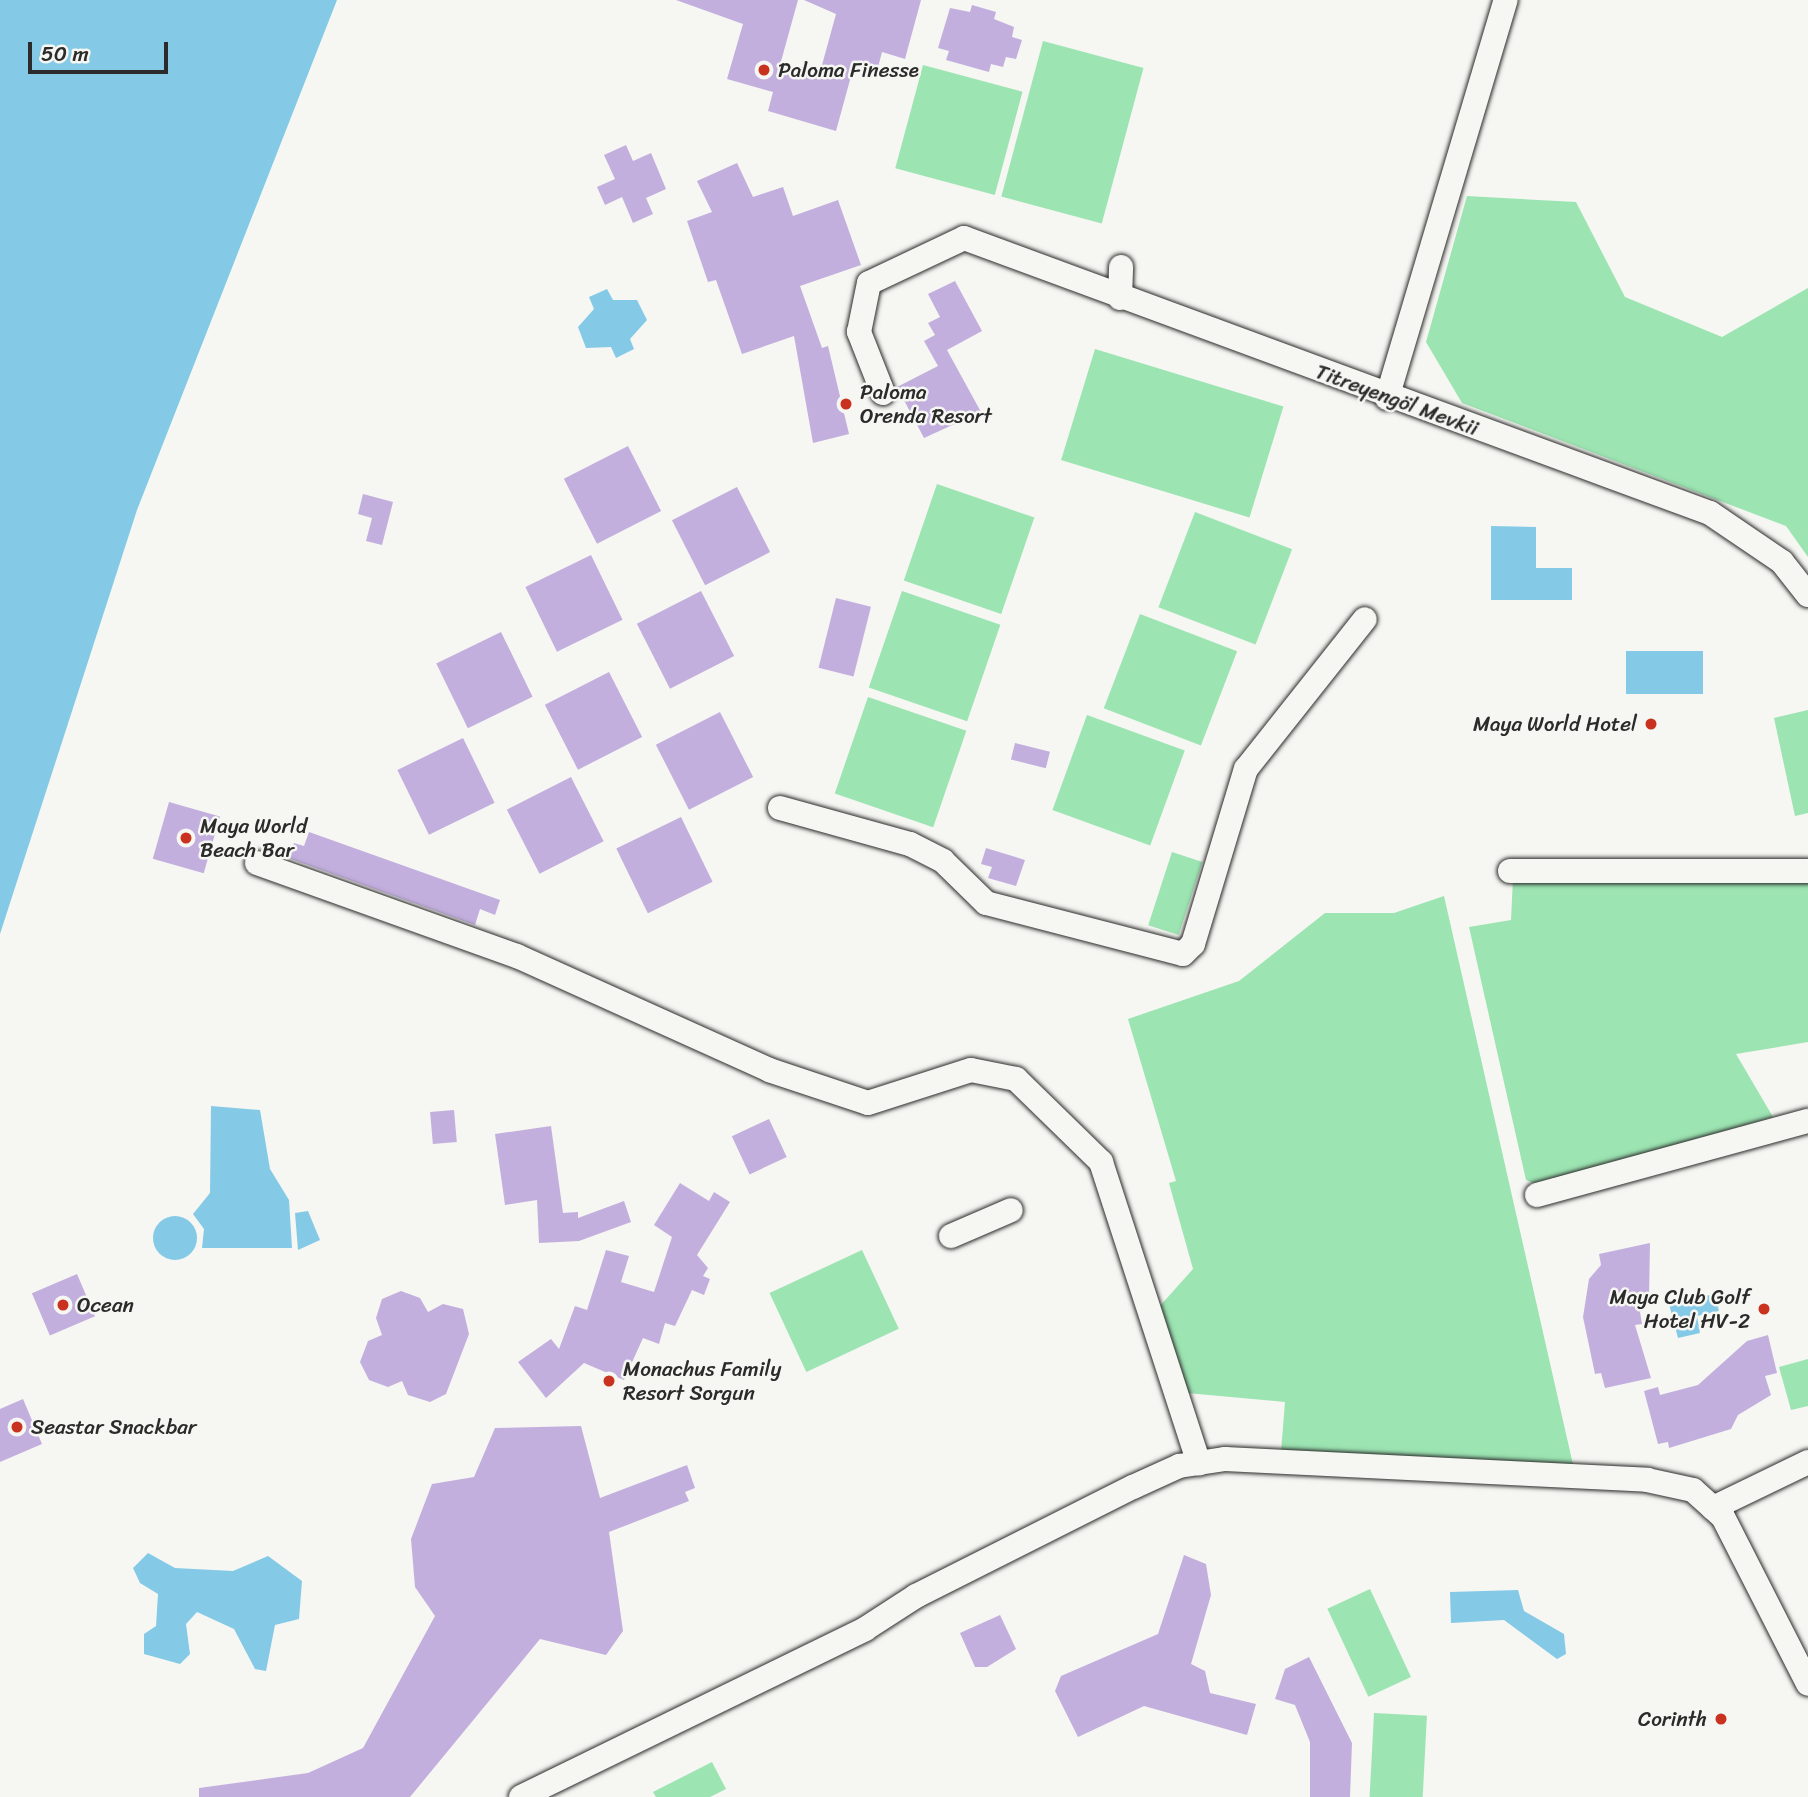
<!DOCTYPE html>
<html>
<head>
<meta charset="utf-8">
<style>
  body { margin:0 }
  #map { position:relative; width:1808px; height:1797px; overflow:hidden; background:#f6f6f2; font-family:Sriracha,sans-serif }
  div>[style] { position:absolute }
  [style*='--x'] { left:calc(var(--x)*1px); top:calc(var(--y)*1px); width:calc(var(--w)*1px); rotate:calc(var(--a)*1deg) }
  .green>* { inset:0; background:#9ce4b2; transform-origin:0 0 }
  .water>* { inset:0; background:#84cae6; transform-origin:0 0 }
  .round { border-radius:50% }
  .building>* { inset:0; background:#c3afde; transform-origin:0 0 }
  .roads { filter:drop-shadow(0 0 2px #2b2b2b) drop-shadow(0 0 2px #2b2b2b) }
  .minor>* { height:24px; margin:-12px; padding:0 12px; transform-origin:12px; border-radius:12px; background:#f6f6f2 }
  .dots>* { width:19px; height:19px; translate:-50% -50%; box-sizing:border-box; border:4px solid #f6f6f2; border-radius:50% }
  span { translate:-50% -50%; white-space:nowrap; text-align:center; line-height:1.15; -webkit-text-stroke:5px #f6f6f2; paint-order:stroke }
  .poi-label { font-size:21px; color:#2b2b2b }
  .left { translate:0 -50%; text-align:left }
  .right { translate:-100% -50%; text-align:right }
  .street-label { font-size:21px; color:#2b2b2b }
  .scale { position:absolute; left:28px; top:42px; width:140px; height:32px; box-sizing:border-box; border:4px solid #2b2b2b; border-top:0; padding-left:9px; font-size:21px; line-height:24px; white-space:nowrap; color:#2b2b2b; -webkit-text-stroke:5px #f6f6f2; paint-order:stroke }
</style>
</head>
<body>
<div id="map">
  <div class="green">
    <div style="left:1043px;top:41px;width:104px;height:161px;rotate:15deg"></div>
    <div style="left:923px;top:65px;width:103px;height:107px;rotate:15deg"></div>
    <div style="clip-path:polygon(1467px 196px,1576px 202px,1625px 297px,1722px 337px,1808px 288px,1808px 557px,1786px 526px,1462px 403px,1426px 342px)"></div>
    <div style="left:1095px;top:349px;width:197px;height:116px;rotate:17deg"></div>
    <div style="left:937px;top:484px;width:103px;height:102px;rotate:19deg"></div>
    <div style="left:1195px;top:512px;width:104px;height:102px;rotate:21deg"></div>
    <div style="left:902px;top:591px;width:104px;height:102px;rotate:19deg"></div>
    <div style="left:1140px;top:614px;width:104px;height:101px;rotate:21deg"></div>
    <div style="left:868px;top:697px;width:104px;height:102px;rotate:19deg"></div>
    <div style="clip-path:polygon(1808px 710px,1808px 813px,1795px 816px,1774px 718px)"></div>
    <div style="left:1087px;top:715px;width:104px;height:101px;rotate:20deg"></div>
    <div style="left:1172px;top:852px;width:32px;height:77px;rotate:18deg"></div>
    <div style="clip-path:polygon(1513px 878px,1808px 881px,1808px 1042px,1736px 1054px,1773px 1117px,1538px 1185px,1526px 1180px,1469px 927px,1511px 920px)"></div>
    <div style="clip-path:polygon(1444px 896px,1574px 1469px,1281px 1452px,1285px 1402px,1187px 1393px,1159px 1307px,1193px 1269px,1169px 1183px,1176px 1181px,1128px 1019px,1239px 981px,1325px 913px,1394px 913px)"></div>
    <div style="left:862px;top:1250px;width:87px;height:102px;rotate:65deg"></div>
    <div style="clip-path:polygon(1808px 1359px,1808px 1406px,1791px 1410px,1779px 1367px)"></div>
    <div style="left:1370px;top:1589px;width:97px;height:47px;rotate:65deg"></div>
    <div style="left:1374px;top:1713px;width:53px;height:84px;rotate:3deg"></div>
    <div style="clip-path:polygon(712px 1762px,726px 1789px,710px 1797px,656px 1797px,653px 1792px)"></div>
  </div>
  <div class="water">
    <div style="clip-path:polygon(0 0,337px 0,137px 510px,0 934px)"></div>
    <div style="clip-path:polygon(607px 289px,613px 300px,637px 300px,647px 320px,630px 339px,634px 349px,616px 358px,611px 347px,586px 348px,578px 327px,594px 309px,589px 297px)"></div>
    <div style="clip-path:polygon(1491px 526px,1536px 527px,1536px 568px,1572px 568px,1572px 600px,1491px 600px)"></div>
    <div style="left:1703px;top:651px;width:43px;height:77px;rotate:90deg"></div>
    <div style="clip-path:polygon(211px 1106px,260px 1110px,270px 1169px,289px 1200px,292px 1248px,202px 1248px,204px 1229px,193px 1214px,210px 1193px)"></div>
    <div style="clip-path:polygon(308px 1211px,320px 1240px,298px 1250px,295px 1213px)"></div>
    <div class="round" style="left:153px;top:1216px;width:44px;height:44px"></div>
    <div style="clip-path:polygon(1715px 1294px,1719px 1311px,1697px 1316px,1700px 1333px,1678px 1338px,1669px 1304px)"></div>
    <div style="clip-path:polygon(148px 1553px,175px 1568px,233px 1571px,268px 1556px,302px 1581px,299px 1619px,275px 1625px,266px 1671px,255px 1669px,234px 1629px,197px 1612px,186px 1624px,190px 1654px,180px 1664px,144px 1654px,144px 1634px,156px 1626px,158px 1594px,140px 1583px,133px 1568px)"></div>
    <div style="clip-path:polygon(1518px 1590px,1524px 1611px,1564px 1634px,1566px 1654px,1557px 1659px,1504px 1620px,1451px 1623px,1450px 1592px)"></div>
  </div>
  <div class="building">
    <div style="clip-path:polygon(676px 0,798px 0,780px 65px,819px 76px,836px 14px,804px 0,921px 0,905px 59px,882px 52px,876px 75px,853px 69px,836px 131px,768px 111px,773px 92px,727px 79px,743px 24px)"></div>
    <div style="clip-path:polygon(972px 5px,996px 12px,994px 19px,1014px 27px,1012px 37px,1022px 40px,1016px 59px,1006px 57px,1003px 67px,991px 64px,989px 72px,946px 60px,949px 51px,938px 48px,950px 8px,970px 12px)"></div>
    <div style="clip-path:polygon(626px 145px,633px 161px,651px 153px,666px 189px,646px 198px,653px 214px,633px 223px,622px 197px,605px 205px,597px 187px,615px 179px,604px 155px)"></div>
    <div style="clip-path:polygon(737px 163px,753px 197px,783px 187px,793px 216px,838px 200px,861px 265px,800px 286px,822px 348px,828px 346px,849px 434px,813px 443px,794px 336px,742px 354px,716px 280px,708px 282px,687px 221px,712px 212px,697px 181px)"></div>
    <div style="clip-path:polygon(955px 281px,982px 331px,947px 350px,981px 412px,924px 438px,897px 387px,938px 366px,924px 341px,935px 335px,928px 323px,940px 317px,928px 294px)"></div>
    <div style="left:628px;top:446px;width:73px;height:72px;rotate:63deg"></div>
    <div style="left:737px;top:487px;width:73px;height:73px;rotate:63deg"></div>
    <div style="clip-path:polygon(363px 494px,393px 502px,382px 545px,366px 541px,372px 518px,358px 514px)"></div>
    <div style="left:591px;top:555px;width:72px;height:73px;rotate:64deg"></div>
    <div style="left:701px;top:591px;width:73px;height:72px;rotate:63deg"></div>
    <div style="left:836px;top:598px;width:36px;height:72px;rotate:14deg"></div>
    <div style="left:501px;top:632px;width:72px;height:72px;rotate:64deg"></div>
    <div style="left:609px;top:672px;width:73px;height:72px;rotate:63deg"></div>
    <div style="left:720px;top:712px;width:73px;height:72px;rotate:63deg"></div>
    <div style="left:463px;top:738px;width:72px;height:73px;rotate:64deg"></div>
    <div style="left:1015px;top:743px;width:36px;height:17px;rotate:14deg"></div>
    <div style="left:571px;top:777px;width:72px;height:72px;rotate:63deg"></div>
    <div style="left:169px;top:802px;width:53px;height:59px;rotate:16deg"></div>
    <div style="left:681px;top:817px;width:72px;height:72px;rotate:64deg"></div>
    <div style="clip-path:polygon(309px 832px,500px 900px,495px 915px,480px 909px,475px 925px,288px 858px,294px 843px,304px 846px)"></div>
    <div style="clip-path:polygon(986px 848px,1025px 860px,1016px 886px,988px 878px,992px 867px,981px 864px)"></div>
    <div style="left:454px;top:1110px;width:32px;height:24px;rotate:85deg"></div>
    <div style="left:769px;top:1119px;width:42px;height:41px;rotate:65deg"></div>
    <div style="clip-path:polygon(551px 1126px,563px 1213px,578px 1212px,578px 1218px,624px 1201px,631px 1222px,579px 1241px,539px 1243px,537px 1200px,505px 1205px,495px 1134px)"></div>
    <div style="clip-path:polygon(680px 1183px,709px 1201px,714px 1192px,730px 1202px,697px 1255px,708px 1268px,703px 1276px,710px 1279px,704px 1295px,692px 1290px,675px 1326px,665px 1323px,659px 1344px,643px 1338px,624px 1380px,584px 1363px,546px 1398px,518px 1362px,551px 1339px,559px 1349px,575px 1306px,587px 1310px,606px 1250px,629px 1256px,621px 1282px,654px 1292px,672px 1237px,654px 1225px)"></div>
    <div style="clip-path:polygon(1650px 1243px,1649px 1299px,1640px 1312px,1642px 1324px,1635px 1325px,1651px 1378px,1605px 1388px,1601px 1373px,1595px 1374px,1583px 1317px,1589px 1279px,1601px 1265px,1599px 1254px)"></div>
    <div style="left:77px;top:1274px;width:46px;height:49px;rotate:67deg"></div>
    <div style="clip-path:polygon(401px 1291px,420px 1298px,428px 1312px,443px 1304px,463px 1309px,469px 1334px,446px 1394px,430px 1402px,408px 1395px,402px 1381px,388px 1387px,369px 1380px,360px 1362px,368px 1341px,382px 1335px,376px 1318px,382px 1299px)"></div>
    <div style="clip-path:polygon(1768px 1335px,1777px 1373px,1765px 1376px,1771px 1395px,1738px 1415px,1731px 1429px,1669px 1448px,1668px 1442px,1658px 1444px,1644px 1391px,1658px 1387px,1660px 1395px,1698px 1385px,1747px 1341px)"></div>
    <div style="clip-path:polygon(23px 1399px,42px 1444px,0 1462px,0 1409px)"></div>
    <div style="clip-path:polygon(581px 1426px,600px 1498px,687px 1465px,695px 1488px,685px 1492px,689px 1501px,609px 1532px,623px 1631px,606px 1655px,540px 1639px,410px 1797px,199px 1797px,199px 1788px,308px 1773px,363px 1748px,435px 1616px,415px 1587px,411px 1539px,432px 1484px,474px 1477px,495px 1428px)"></div>
    <div style="clip-path:polygon(1184px 1555px,1206px 1564px,1211px 1595px,1191px 1664px,1205px 1671px,1210px 1693px,1256px 1704px,1247px 1735px,1144px 1706px,1078px 1737px,1055px 1691px,1061px 1676px,1158px 1634px)"></div>
    <div style="clip-path:polygon(1000px 1615px,1016px 1649px,987px 1667px,975px 1667px,960px 1633px)"></div>
    <div style="clip-path:polygon(1309px 1657px,1352px 1743px,1350px 1797px,1310px 1797px,1310px 1742px,1295px 1705px,1275px 1699px,1285px 1669px)"></div>
  </div>
  <div class="roads">
    <div class="minor">
      <div style="--x:1120;--y:298;--w:31;--a:-88"></div>
      <div style="--x:883;--y:393;--w:66;--a:-111.5"></div>
      <div style="--x:859;--y:332;--w:50;--a:-78.5"></div>
      <div style="--x:869;--y:283;--w:105;--a:-25.3"></div>
      <div style="--x:964;--y:238;--w:795;--a:20.24"></div>
      <div style="--x:1710;--y:513;--w:87;--a:34.2"></div>
      <div style="--x:1782;--y:562;--w:42;--a:51.8"></div>
      <div style="--x:1387;--y:398;--w:415;--a:-73.4"></div>
      <div style="--x:780;--y:808;--w:135;--a:15.5"></div>
      <div style="--x:910;--y:844;--w:37;--a:27"></div>
      <div style="--x:943;--y:861;--w:60;--a:44.3"></div>
      <div style="--x:986;--y:903;--w:203;--a:14.5"></div>
      <div style="--x:1183;--y:954;--w:14;--a:-45"></div>
      <div style="--x:1193;--y:944;--w:183;--a:-73.2"></div>
      <div style="--x:1246;--y:769;--w:191;--a:-51.6"></div>
      <div style="--x:257;--y:863;--w:276;--a:19.7"></div>
      <div style="--x:517;--y:956;--w:277;--a:24.3"></div>
      <div style="--x:769;--y:1070;--w:104;--a:18.4"></div>
      <div style="--x:868;--y:1103;--w:108;--a:-17.8"></div>
      <div style="--x:971;--y:1070;--w:46;--a:11.3"></div>
      <div style="--x:1016;--y:1079;--w:119;--a:44.3"></div>
      <div style="--x:1101;--y:1162;--w:317;--a:72"></div>
      <div style="--x:1510;--y:871;--w:298;--a:0"></div>
      <div style="--x:1537;--y:1195;--w:281;--a:-15.3"></div>
      <div style="--x:951;--y:1236;--w:65;--a:-23.4"></div>
      <div style="--x:1713;--y:1508;--w:106;--a:-25.8"></div>
      <div style="--x:521;--y:1797;--w:383;--a:-26"></div>
      <div style="--x:865;--y:1629;--w:61;--a:-32.9"></div>
      <div style="--x:916;--y:1596;--w:243;--a:-26.7"></div>
      <div style="--x:1133;--y:1487;--w:51;--a:-24.5"></div>
      <div style="--x:1179;--y:1466;--w:47;--a:-8.7"></div>
      <div style="--x:1225;--y:1459;--w:423;--a:2.8"></div>
      <div style="--x:1647;--y:1480;--w:47;--a:12.3"></div>
      <div style="--x:1693;--y:1490;--w:40;--a:42"></div>
      <div style="--x:1723;--y:1517;--w:187;--a:63"></div>
    </div>
  </div>
  <div class="dots">
    <div style="left:764px;top:70px;background:#c8321e"></div>
    <div style="left:846px;top:404px;background:#c8321e"></div>
    <div style="left:1651px;top:724px;background:#c8321e"></div>
    <div style="left:186px;top:838px;background:#c8321e"></div>
    <div style="left:63px;top:1305px;background:#c8321e"></div>
    <div style="left:1764px;top:1309px;background:#c8321e"></div>
    <div style="left:609px;top:1381px;background:#c8321e"></div>
    <div style="left:17px;top:1427px;background:#c8321e"></div>
    <div style="left:1721px;top:1719px;background:#c8321e"></div>
  </div>
  <div class="poi-label">
    <span class="left" style="left:778px;top:70px">Paloma Finesse</span>
    <span class="left" style="left:860px;top:404px">Paloma<br>Orenda Resort</span>
    <span class="right" style="left:1637px;top:724px">Maya World Hotel</span>
    <span class="left" style="left:200px;top:838px">Maya World<br>Beach Bar</span>
    <span class="right" style="left:1750px;top:1309px">Maya Club Golf<br>Hotel HV-2</span>
    <span class="left" style="left:77px;top:1305px">Ocean</span>
    <span class="left" style="left:623px;top:1381px">Monachus Family<br>Resort Sorgun</span>
    <span class="left" style="left:31px;top:1427px">Seastar Snackbar</span>
    <span class="right" style="left:1707px;top:1719px">Corinth</span>
  </div>
  <div class="street-label">
    <span style="left:1397px;top:400px;rotate:20deg">Titreyengöl Mevkii</span>
  </div>
  <div class="scale">50 m</div>
</div>
</body>
</html>
